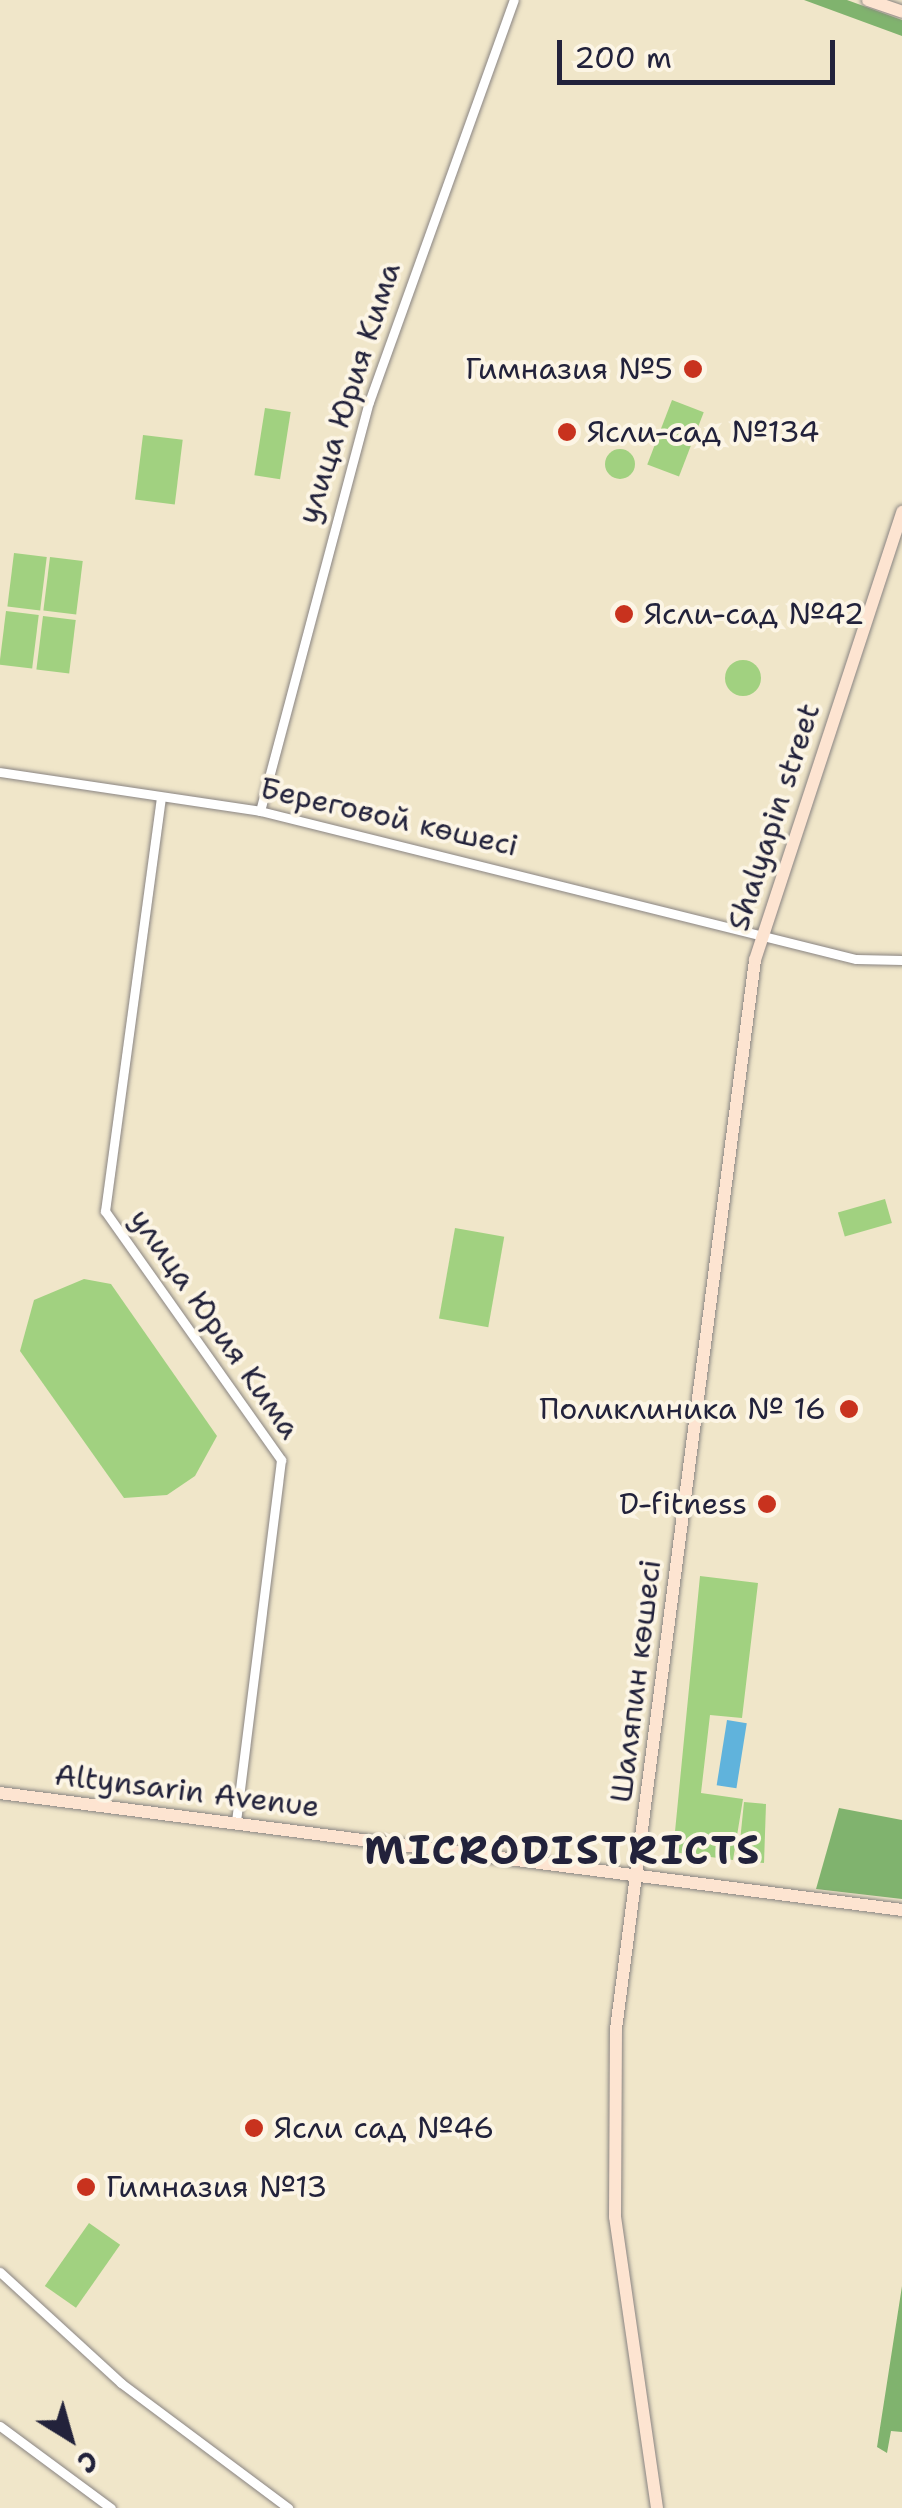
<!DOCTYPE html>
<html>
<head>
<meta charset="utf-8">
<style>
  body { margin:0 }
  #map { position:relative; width:902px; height:2508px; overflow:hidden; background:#f0e6c9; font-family:"Shantell Sans",sans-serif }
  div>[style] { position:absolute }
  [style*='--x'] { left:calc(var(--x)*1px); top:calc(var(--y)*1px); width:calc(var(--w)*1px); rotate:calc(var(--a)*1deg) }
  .green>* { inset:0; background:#a1d180; transform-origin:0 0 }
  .round { border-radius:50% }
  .forest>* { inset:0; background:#80b36e }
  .water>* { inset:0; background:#60b3dc; transform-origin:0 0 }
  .roads { filter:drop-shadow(0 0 2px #898482) drop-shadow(0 0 2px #898482) }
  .street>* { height:9px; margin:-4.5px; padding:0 4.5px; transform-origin:4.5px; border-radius:4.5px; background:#fff }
  .secondary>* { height:12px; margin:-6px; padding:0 6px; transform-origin:6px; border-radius:6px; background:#fde4d1 }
  .dots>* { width:28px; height:28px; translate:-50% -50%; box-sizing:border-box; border:5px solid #fcf5e5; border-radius:50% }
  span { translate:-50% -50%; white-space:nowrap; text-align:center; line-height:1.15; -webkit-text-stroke:8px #fcf5e5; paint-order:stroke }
  .poi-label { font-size:30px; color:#22223b }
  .right { translate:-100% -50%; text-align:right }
  .left { translate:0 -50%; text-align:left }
  .street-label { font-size:30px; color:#22223b }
  .district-label { font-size:40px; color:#22223b; font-weight:700; letter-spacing:2.5px }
  .north { position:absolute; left:20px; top:2388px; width:100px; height:100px; -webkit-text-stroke:8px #fcf5e5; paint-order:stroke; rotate:143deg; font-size:28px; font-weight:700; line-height:40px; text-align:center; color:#22223b }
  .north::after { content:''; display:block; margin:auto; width:35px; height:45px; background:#22223b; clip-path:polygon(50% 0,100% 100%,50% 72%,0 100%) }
  .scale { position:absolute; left:557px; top:40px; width:278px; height:45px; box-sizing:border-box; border:5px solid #22223b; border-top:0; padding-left:12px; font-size:30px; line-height:35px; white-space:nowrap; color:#22223b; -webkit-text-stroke:8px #fcf5e5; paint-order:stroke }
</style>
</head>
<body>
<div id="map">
  <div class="green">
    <div style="left:672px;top:400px;width:34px;height:69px;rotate:21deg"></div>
    <div style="left:265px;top:408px;width:26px;height:68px;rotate:9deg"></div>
    <div style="left:143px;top:435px;width:40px;height:65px;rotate:7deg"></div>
    <div class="round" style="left:605px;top:449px;width:30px;height:30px"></div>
    <div style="left:14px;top:553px;width:33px;height:54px;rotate:7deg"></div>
    <div style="left:50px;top:557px;width:33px;height:54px;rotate:7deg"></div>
    <div style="left:6px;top:611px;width:33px;height:54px;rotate:7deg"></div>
    <div style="left:43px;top:616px;width:33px;height:54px;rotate:7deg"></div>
    <div class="round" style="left:725px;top:660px;width:36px;height:36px"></div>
    <div style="left:885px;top:1199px;width:25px;height:49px;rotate:74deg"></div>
    <div style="left:455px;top:1228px;width:50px;height:92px;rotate:10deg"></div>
    <div style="clip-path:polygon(84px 1279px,111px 1284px,217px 1436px,195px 1476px,167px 1495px,124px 1498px,20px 1351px,34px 1300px)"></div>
    <div style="clip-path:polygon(700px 1576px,758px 1583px,742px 1718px,710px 1715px,701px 1793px,743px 1799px,733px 1860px,673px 1852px)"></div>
    <div style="clip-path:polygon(744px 1802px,766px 1804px,764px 1863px,738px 1861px)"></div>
    <div style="left:89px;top:2223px;width:38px;height:77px;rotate:35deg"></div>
  </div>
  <div class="forest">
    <div style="clip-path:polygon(804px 0,847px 0,902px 20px,902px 36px)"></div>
    <div style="clip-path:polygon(839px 1808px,902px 1820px,902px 1899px,816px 1889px)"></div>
    <div style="clip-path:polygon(902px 2286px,902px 2432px,891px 2431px,887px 2453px,877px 2447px)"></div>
  </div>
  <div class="water">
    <div style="left:727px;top:1720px;width:20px;height:66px;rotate:9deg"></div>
  </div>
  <div class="roads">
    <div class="street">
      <div style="--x:0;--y:772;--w:263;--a:8.5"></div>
      <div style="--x:260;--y:811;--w:614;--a:13.95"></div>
      <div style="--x:856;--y:959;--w:46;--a:1.2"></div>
      <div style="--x:161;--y:797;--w:418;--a:97.7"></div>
      <div style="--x:105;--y:1211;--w:305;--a:54.7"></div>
      <div style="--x:281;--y:1460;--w:365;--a:97.1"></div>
      <div style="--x:260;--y:811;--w:423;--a:-75.1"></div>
      <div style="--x:369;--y:402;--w:427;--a:-70.2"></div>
      <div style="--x:0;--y:2272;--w:164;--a:42.5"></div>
      <div style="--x:121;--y:2383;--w:209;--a:36.8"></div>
      <div style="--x:0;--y:2426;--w:138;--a:36.5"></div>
    </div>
    <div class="secondary">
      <div style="--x:868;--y:0;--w:36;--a:19"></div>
      <div style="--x:0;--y:1793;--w:910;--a:7.39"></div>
      <div style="--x:657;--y:2508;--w:294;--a:-98.2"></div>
      <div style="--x:615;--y:2217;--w:188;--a:-89.7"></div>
      <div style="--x:616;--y:2029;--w:1078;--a:-82.59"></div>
      <div style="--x:755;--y:960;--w:472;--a:-71.8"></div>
    </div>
  </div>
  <div class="dots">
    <div style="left:693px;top:369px;background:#c8321e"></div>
    <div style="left:567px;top:432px;background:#c8321e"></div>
    <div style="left:624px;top:614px;background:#c8321e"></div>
    <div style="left:849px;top:1409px;background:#c8321e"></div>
    <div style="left:767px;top:1504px;background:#c8321e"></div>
    <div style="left:254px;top:2128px;background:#c8321e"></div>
    <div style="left:86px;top:2187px;background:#c8321e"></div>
  </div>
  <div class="poi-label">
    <span class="right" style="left:673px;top:369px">Гимназия №5</span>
    <span class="left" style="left:587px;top:432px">Ясли-сад №134</span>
    <span class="left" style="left:644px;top:614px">Ясли-сад №42</span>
    <span class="right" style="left:826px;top:1409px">Поликлиника № 16</span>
    <span class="right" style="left:747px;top:1504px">D-fitness</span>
    <span class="left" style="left:274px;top:2128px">Ясли сад №46</span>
    <span class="left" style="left:106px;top:2187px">Гимназия №13</span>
  </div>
  <div class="street-label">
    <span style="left:349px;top:393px;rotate:-72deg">улица Юрия Кима</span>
    <span style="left:389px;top:817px;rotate:13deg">Береговой көшесі</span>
    <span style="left:774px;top:817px;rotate:-72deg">Shalyapin street</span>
    <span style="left:215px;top:1324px;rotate:55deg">улица Юрия Кима</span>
    <span style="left:636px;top:1681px;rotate:-83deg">Шаляпин көшесі</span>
    <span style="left:187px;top:1791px;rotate:7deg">Altynsarin Avenue</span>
  </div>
  <div class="district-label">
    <span style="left:563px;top:1850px">MICRODISTRICTS</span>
  </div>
  <div class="north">С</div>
  <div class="scale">200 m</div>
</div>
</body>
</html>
